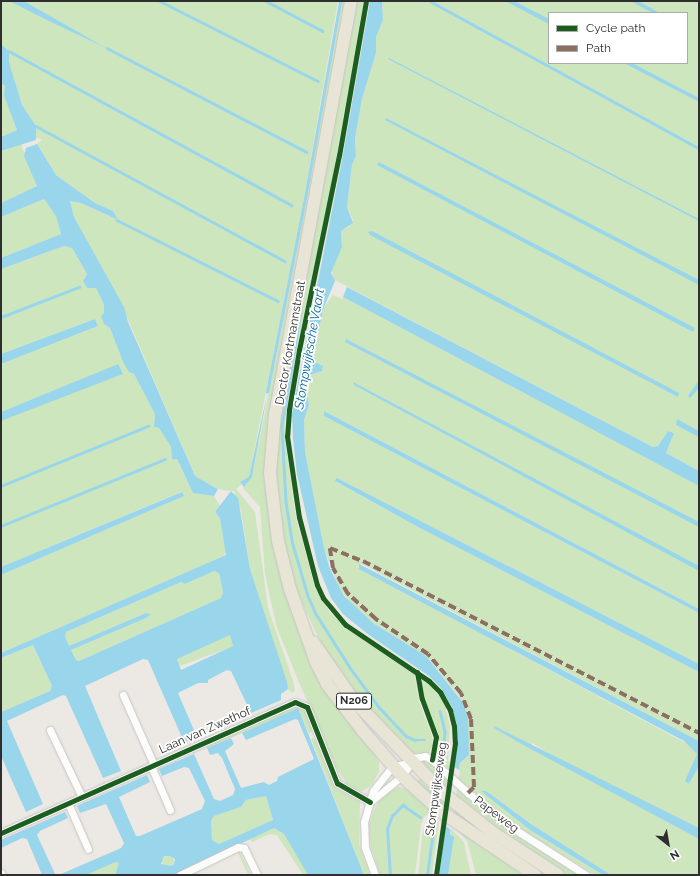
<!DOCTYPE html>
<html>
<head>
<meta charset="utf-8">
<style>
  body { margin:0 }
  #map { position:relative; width:700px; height:876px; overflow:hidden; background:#ece8e4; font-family:Raleway,sans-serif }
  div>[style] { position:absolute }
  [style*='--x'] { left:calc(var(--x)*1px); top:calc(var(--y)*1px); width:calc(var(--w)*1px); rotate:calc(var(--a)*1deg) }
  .green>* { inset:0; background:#cee6be; transform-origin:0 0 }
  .round { border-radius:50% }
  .water>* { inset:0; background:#99d6ec }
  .pier>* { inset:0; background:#ece8e4 }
  .stream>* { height:2.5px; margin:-1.25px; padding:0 1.25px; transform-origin:1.25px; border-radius:1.25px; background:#99d6ec }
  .roads { filter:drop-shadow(0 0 1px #c5c4c5) drop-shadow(0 0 1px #c5c4c5) }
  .street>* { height:7px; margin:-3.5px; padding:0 3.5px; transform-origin:3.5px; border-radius:3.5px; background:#fcfcfb }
  .primary>* { height:12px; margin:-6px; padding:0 6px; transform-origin:6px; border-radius:6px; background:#e8e4d6 }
  .quiet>* { height:4px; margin-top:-2px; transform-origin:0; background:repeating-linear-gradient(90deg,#8d6e63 0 8px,transparent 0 12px) }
  .cycleway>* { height:5px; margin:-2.5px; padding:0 2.5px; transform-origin:2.5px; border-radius:2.5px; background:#1b5e20 }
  span { translate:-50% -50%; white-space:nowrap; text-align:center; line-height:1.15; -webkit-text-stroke:3.5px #fff; paint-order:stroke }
  .shield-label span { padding:1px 3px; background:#fff; border:1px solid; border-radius:3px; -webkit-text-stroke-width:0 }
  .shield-label { font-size:11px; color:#2e2e2e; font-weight:700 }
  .street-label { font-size:12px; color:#2e2e2e }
  .water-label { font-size:13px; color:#0d6fa3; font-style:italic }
  .frame { position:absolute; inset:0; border:2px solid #2e2e2e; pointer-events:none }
  .legend { position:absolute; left:548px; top:12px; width:140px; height:52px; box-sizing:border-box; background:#fff; border:1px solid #ababab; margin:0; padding:5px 7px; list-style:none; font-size:12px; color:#2e2e2e }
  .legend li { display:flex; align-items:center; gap:8px; height:20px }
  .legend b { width:20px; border:1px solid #ababab }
  .north { position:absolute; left:648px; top:824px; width:40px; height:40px; -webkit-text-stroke:3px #fff; paint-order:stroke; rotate:149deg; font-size:11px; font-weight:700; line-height:16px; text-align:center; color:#2e2e2e }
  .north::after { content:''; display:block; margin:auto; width:14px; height:18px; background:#2e2e2e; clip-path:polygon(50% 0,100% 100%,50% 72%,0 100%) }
</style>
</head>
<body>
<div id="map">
  <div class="green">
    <div style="clip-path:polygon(1px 1px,9px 1px,104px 47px,24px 1px,338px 1px,303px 204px,251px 468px,249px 477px,236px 489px,255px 512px,268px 608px,294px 684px,295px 691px,292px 693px,288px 689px,282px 673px,250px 569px,241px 511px,234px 491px,221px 490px,195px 476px,126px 315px,74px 217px,70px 201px,81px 203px,117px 220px,113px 211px,95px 203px,56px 175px,37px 144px,42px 139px,35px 138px,36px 126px,22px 105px,9px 62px,9px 51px,1px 44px)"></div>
    <div style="clip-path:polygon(341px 1px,347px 1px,270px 414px,266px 487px,271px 535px,280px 574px,311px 660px,379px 761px,379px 771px,372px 785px,363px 791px,350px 789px,336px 767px,298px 680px,277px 628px,271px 602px,265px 574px,260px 507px,243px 488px,252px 477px,306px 204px)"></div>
    <div style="clip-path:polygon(355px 1px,364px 1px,333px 175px,297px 349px,285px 422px,287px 454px,296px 518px,315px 588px,329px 611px,342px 624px,414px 672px,419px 701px,432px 736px,433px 746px,429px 753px,411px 753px,368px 713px,325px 652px,294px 585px,281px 533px,276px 481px,279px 417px)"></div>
    <div style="clip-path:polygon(evenodd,382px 1px,699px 1px,699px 471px,666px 453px,674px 433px,668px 431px,658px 446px,653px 447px,333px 279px,332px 268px,342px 247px,341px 231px,349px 227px,353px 220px,347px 207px,352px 165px,356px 155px,355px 138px,362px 99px,376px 53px,376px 37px,383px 20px,382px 1px,549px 13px,687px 13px,687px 63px,549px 63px,549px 13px)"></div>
    <div style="clip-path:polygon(1px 83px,6px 86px,4px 96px,17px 130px,1px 137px)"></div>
    <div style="clip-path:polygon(21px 144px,37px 186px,1px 203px,1px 151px)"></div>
    <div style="clip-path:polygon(44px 199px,56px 216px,61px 234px,1px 258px,1px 217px)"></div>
    <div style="clip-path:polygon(64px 246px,72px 248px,87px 274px,83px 281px,87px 288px,96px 288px,104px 306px,104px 313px,101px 316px,104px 323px,110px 328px,123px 362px,134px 374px,155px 414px,154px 427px,159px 428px,171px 447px,172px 459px,177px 459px,180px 465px,193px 493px,214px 496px,220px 506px,215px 512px,220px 518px,227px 552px,222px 557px,1px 653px,1px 575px,184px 496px,181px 492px,1px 567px,1px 421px,122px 373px,118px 365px,1px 412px,1px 364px,98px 326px,95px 319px,1px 354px,1px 269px)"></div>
    <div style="clip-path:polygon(333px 295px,342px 299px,343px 297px,699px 486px,699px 609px,324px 411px,324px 416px,699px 613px,699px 664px,337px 478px,336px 482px,418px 527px,699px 672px,699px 741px,362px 564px,357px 567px,693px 747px,697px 754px,686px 781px,689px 784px,699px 766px,699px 828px,563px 762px,532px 743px,531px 748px,699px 839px,699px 875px,611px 875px,531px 824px,486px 791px,482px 791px,530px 830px,603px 875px,595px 875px,511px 822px,458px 779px,460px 763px,469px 755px,459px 696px,426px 656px,373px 623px,354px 608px,338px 586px,324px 548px,305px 452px,304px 420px,309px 405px,305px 397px,309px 375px,319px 372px,313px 354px,324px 307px)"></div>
    <div style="clip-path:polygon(216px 570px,219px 573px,223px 592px,221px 598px,79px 661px,76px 660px,71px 650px,146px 618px,146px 613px,69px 646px,65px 637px,66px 632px,181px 582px,185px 584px)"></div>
    <div style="left:230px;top:635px;width:12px;height:58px;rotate:70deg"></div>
    <div style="clip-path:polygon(33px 645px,52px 686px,50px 691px,1px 712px,1px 658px)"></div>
    <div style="clip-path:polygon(422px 678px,433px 687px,445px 704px,450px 727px,448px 761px,454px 766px,453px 774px,439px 758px,437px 736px,421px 688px)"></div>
    <div style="clip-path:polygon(296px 705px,304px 708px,313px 730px,309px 734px,298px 709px,207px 748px,205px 745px)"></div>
    <div style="clip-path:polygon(314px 738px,336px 788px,360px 802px,359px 844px,370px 875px,364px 875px,311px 739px)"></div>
    <div style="clip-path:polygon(424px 761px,433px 765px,467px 798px,510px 831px,578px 875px,564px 875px,512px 840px,421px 767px)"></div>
    <div style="clip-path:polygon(419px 779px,439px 797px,553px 875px,540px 875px,497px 848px,414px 784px)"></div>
    <div style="clip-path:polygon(398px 787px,409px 789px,436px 812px,425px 816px,421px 824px,415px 875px,380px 875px,370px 844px,369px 825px,374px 810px,381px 798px)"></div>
    <div style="clip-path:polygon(266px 796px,273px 820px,219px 844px,212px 840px,211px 821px,214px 816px,241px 807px,246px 800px)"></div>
    <div style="clip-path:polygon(435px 819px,439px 821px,432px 875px,418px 875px,423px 830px,430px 820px)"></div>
    <div style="clip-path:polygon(454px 826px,485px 847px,522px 875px,476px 875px,467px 841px)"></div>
    <div style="clip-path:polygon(274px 828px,284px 834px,309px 875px,303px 875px,277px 835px,270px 834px,252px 842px,249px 838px)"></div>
    <div style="clip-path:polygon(451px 829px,464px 842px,471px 875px,448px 875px)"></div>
    <div style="clip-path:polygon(240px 852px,251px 875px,248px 875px,238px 853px)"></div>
    <div class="round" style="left:162px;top:855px;width:12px;height:12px"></div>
    <div style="clip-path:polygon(116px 862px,120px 863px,115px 875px,86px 875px)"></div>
  </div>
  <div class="water">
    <div style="clip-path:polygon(9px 1px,24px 1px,108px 49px,51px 22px)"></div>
    <div style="clip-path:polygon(370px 1px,382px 1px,383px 20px,376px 37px,376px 53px,362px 99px,355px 138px,356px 155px,352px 165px,347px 207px,353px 223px,341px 231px,342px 247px,331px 273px,335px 281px,324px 307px,313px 354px,316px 363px,323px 366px,322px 371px,309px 375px,305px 388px,309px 405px,304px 420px,305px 452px,324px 548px,330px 569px,344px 596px,373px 623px,426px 656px,464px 704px,468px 719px,469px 755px,460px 763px,450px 834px,454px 837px,448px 875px,439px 875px,458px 740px,457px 725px,452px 707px,441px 688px,429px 676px,369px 635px,343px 614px,331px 598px,318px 566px,297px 474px,293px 438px,292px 414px,297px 387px,343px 155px)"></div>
    <div style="clip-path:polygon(505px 1px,514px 1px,549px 19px,549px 24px)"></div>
    <div style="clip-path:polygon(630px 1px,638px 1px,660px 13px,653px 13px)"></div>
    <div style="clip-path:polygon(1px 44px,9px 51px,9px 62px,22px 105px,36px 126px,36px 140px,1px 151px,1px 137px,17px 130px,4px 96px,5px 86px,1px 83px)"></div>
    <div style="clip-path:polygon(389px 58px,699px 219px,699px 221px,388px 59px)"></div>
    <div style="clip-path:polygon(624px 63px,632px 63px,699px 98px,699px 102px)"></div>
    <div style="clip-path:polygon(386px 118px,699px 280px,699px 285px,385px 120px)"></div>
    <div style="clip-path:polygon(37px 144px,56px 175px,95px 203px,113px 211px,118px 220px,81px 203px,70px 201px,74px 217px,124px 307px,128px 322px,195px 476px,218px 489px,214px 496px,193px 493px,180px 465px,177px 459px,172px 459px,171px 447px,159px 428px,154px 427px,155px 414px,134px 374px,129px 372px,123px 362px,110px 328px,104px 324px,101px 316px,104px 313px,104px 305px,96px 288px,87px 288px,83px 281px,87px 274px,72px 248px,64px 246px,1px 269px,1px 258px,61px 234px,56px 216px,44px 199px,1px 217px,1px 203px,37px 186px,24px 156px,26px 148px)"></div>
    <div style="clip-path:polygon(379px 162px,695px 328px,693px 332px,377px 165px)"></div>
    <div style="clip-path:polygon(372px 231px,679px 393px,678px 397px,370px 235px,368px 232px)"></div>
    <div style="clip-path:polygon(347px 287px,653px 447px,658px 446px,668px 431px,674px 433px,666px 453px,699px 471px,699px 486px,343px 297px)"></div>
    <div style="clip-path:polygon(95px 319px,98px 326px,1px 364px,1px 354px)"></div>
    <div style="clip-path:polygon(346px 339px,699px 522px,699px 527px,345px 342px)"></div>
    <div style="clip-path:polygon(118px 364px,123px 374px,1px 421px,1px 412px)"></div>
    <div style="clip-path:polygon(699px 380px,699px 388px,690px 398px,688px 396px)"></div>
    <div style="clip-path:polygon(353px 382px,699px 566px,699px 571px,354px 385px)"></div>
    <div style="clip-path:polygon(268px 390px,252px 477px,244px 487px,240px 482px,249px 477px,251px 468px)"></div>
    <div style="clip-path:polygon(324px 411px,699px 609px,699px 613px,324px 416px)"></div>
    <div style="clip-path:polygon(677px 419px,699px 431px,699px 437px,676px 425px)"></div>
    <div style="clip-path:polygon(337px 478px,699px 664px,699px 672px,418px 527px,335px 481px)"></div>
    <div style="clip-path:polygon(evenodd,231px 491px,238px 498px,250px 569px,287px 682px,288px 689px,281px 694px,281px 700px,251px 713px,231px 671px,227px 670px,208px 680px,208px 683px,198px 683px,178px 693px,197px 737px,184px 742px,148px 660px,143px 659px,85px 686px,121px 771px,103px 778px,66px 696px,63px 695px,7px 721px,43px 804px,26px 812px,1px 756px,1px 712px,50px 691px,52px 686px,33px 645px,1px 658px,1px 653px,226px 555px,220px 518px,215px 512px,231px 491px,214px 571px,219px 573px,223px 592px,221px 598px,79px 661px,76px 660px,71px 650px,146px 618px,151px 614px,146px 613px,69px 646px,65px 637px,66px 632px,181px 582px,185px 584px,214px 571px,231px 491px,230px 635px,233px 646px,181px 670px,177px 659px,230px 635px)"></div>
    <div style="clip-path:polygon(182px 492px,184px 496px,1px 575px,1px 567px)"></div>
    <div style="clip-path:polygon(359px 564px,699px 741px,699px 766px,689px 784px,685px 781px,697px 754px,684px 741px,359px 569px)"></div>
    <div style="clip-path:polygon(evenodd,298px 708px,364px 875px,308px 875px,284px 834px,274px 828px,173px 875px,115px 875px,119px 863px,116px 862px,86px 875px,42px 875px,27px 839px,22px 838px,1px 848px,1px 840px,65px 812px,68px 818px,40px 831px,37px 835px,55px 874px,61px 874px,121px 848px,124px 843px,106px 804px,80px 813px,77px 806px,147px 775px,150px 782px,119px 797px,136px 836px,140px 836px,202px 809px,205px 801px,189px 768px,184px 767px,162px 776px,159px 769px,194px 754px,214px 799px,220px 801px,233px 795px,235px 789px,222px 758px,218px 753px,210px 755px,207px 748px,231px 738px,234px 744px,225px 751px,241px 788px,264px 782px,269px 785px,277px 781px,278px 777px,314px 759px,298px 720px,295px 719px,246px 740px,242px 733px,298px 708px,266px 796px,273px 820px,219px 844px,212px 840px,211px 821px,214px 816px,241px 807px,246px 800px,266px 796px,298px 708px,164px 856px,170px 856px,175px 859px,174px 864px,171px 866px,161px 864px,164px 856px)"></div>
    <div style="clip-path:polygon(494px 726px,699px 828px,699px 839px,527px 747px,494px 728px)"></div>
    <div style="clip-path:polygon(481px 791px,486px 791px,531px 824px,611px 875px,603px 875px,530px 830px)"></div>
  </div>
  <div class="pier">
    <div style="clip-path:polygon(452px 765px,460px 771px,451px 830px,443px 824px)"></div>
  </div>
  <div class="stream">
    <div style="--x:160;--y:1;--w:177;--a:26.9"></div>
    <div style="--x:266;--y:1;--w:64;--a:27.8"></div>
    <div style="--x:430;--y:1;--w:307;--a:28.7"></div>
    <div style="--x:107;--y:48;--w:225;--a:27.5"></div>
    <div style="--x:9;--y:51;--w:322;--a:28.6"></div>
    <div style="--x:36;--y:126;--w:283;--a:28.5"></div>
    <div style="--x:117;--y:220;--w:180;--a:26.7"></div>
    <div style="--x:301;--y:311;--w:117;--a:99.4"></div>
    <div style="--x:282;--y:426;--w:76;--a:87"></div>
    <div style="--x:286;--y:502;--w:39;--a:81"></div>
    <div style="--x:292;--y:541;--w:57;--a:73.8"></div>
    <div style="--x:308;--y:596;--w:20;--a:66"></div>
    <div style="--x:316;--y:614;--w:65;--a:57.5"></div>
    <div style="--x:351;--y:669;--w:47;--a:53.6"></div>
    <div style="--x:379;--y:707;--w:40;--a:47"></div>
    <div style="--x:406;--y:736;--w:10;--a:24"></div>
    <div style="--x:415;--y:740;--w:10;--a:0"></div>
    <div style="--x:1;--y:317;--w:84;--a:-21"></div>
    <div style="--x:267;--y:392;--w:192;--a:-78.9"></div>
    <div style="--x:304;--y:204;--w:206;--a:-79.9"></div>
    <div style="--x:1;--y:486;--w:159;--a:-22.2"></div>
    <div style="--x:1;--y:526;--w:177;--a:-22.2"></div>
    <div style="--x:440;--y:711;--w:21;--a:76"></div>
    <div style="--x:445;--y:731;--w:15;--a:94"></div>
    <div style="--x:390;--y:875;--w:46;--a:-93.7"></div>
    <div style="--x:387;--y:829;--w:14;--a:-69"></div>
    <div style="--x:392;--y:816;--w:16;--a:-45"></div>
    <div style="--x:403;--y:805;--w:21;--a:35"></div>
    <div style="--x:427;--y:875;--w:44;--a:-82.2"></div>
    <div style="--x:433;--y:831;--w:7;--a:-117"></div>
  </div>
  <div class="roads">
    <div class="street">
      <div style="--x:123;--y:695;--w:77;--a:66.1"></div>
      <div style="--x:50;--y:730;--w:74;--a:64.5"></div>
      <div style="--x:151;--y:766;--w:48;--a:66.6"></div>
      <div style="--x:370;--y:802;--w:41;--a:-39.1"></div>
      <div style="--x:402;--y:776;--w:22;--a:-56"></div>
      <div style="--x:414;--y:758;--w:11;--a:-10"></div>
      <div style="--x:425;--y:756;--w:8;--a:30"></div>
      <div style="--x:432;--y:760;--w:49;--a:42.5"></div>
      <div style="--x:468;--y:793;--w:51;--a:38.7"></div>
      <div style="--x:508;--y:825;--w:93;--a:32.7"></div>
      <div style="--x:68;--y:803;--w:50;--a:66.5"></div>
      <div style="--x:1;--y:833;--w:322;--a:-24"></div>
      <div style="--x:295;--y:702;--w:13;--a:23"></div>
      <div style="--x:307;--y:707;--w:82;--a:68.5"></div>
      <div style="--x:337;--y:783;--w:38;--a:30"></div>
      <div style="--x:1;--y:873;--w:2;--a:63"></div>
      <div style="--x:180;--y:875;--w:64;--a:-25.8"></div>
      <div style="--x:238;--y:847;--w:6;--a:9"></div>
      <div style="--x:244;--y:848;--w:30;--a:64"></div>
      <div style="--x:375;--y:875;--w:30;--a:-110"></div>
      <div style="--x:365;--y:847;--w:25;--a:-92"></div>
      <div style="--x:364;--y:822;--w:32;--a:-74"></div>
      <div style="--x:373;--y:791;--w:31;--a:-52"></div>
      <div style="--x:392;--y:767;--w:20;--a:-15"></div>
    </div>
    <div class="primary">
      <div style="--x:351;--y:1;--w:420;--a:100.4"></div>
      <div style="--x:275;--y:414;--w:59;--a:94.8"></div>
      <div style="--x:270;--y:473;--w:68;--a:83.3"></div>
      <div style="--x:278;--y:541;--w:49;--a:76"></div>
      <div style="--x:290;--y:589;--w:77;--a:70.4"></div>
      <div style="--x:316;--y:662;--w:25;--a:63"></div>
      <div style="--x:327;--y:684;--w:58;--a:52.7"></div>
      <div style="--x:362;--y:730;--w:61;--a:49"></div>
      <div style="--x:402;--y:776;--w:52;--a:42.6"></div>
      <div style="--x:440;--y:811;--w:115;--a:34"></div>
      <div style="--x:313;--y:642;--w:72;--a:55.2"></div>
      <div style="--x:354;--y:701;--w:128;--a:45.9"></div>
      <div style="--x:443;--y:793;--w:63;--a:38.5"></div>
      <div style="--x:492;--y:832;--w:79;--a:33.1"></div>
    </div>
  </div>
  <div class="quiet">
    <div style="--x:468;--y:793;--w:8;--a:-45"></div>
    <div style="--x:474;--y:787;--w:68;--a:-92.5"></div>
    <div style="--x:471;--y:719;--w:28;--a:-111"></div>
    <div style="--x:461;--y:693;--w:51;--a:-130.2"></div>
    <div style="--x:428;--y:654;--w:63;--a:-146.1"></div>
    <div style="--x:376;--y:619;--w:38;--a:-138"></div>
    <div style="--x:348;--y:594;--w:30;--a:-120"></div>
    <div style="--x:333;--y:568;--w:20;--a:-99"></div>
    <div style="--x:330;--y:548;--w:35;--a:22"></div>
    <div style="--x:363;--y:561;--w:377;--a:27.1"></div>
  </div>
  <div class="cycleway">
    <div style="--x:366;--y:1;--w:156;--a:99.9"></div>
    <div style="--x:339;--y:155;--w:199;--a:101.6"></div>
    <div style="--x:299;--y:350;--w:61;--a:99.5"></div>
    <div style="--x:289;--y:410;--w:26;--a:94"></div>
    <div style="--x:287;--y:436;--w:82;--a:81.6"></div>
    <div style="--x:299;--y:517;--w:70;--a:75.2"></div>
    <div style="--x:317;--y:585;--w:14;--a:65"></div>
    <div style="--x:323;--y:598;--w:35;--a:50"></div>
    <div style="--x:346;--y:625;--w:100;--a:34"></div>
    <div style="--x:429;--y:681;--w:16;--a:45"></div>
    <div style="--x:440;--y:692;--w:21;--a:61"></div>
    <div style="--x:450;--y:710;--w:16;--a:76"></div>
    <div style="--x:454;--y:726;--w:17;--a:87"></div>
    <div style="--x:455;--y:743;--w:133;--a:98.2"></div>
    <div style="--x:417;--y:672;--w:27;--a:80"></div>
    <div style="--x:422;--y:699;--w:40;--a:69.8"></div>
    <div style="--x:436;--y:737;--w:23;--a:100"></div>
    <div style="--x:1;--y:833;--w:322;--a:-24"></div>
    <div style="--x:295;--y:702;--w:13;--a:23"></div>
    <div style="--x:307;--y:707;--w:82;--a:68.5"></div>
    <div style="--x:337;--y:783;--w:38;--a:30"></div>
  </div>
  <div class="shield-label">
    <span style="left:354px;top:701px">N206</span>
  </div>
  <div class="street-label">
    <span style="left:291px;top:343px;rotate:-80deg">Doctor Kortmannstraat</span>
    <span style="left:205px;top:731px;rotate:-24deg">Laan van Zwethof</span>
    <span style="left:437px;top:789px;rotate:-82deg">Stompwijkseweg</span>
    <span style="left:496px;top:815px;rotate:37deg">Papeweg</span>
  </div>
  <div class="water-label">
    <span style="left:310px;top:349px;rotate:-80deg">Stompwijksche Vaart</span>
  </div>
  <div class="frame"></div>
  <ul class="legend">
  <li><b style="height:5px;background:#1b5e20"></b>Cycle path</li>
  <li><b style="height:5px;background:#8d6e63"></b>Path</li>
  </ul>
  <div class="north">N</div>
</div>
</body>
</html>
